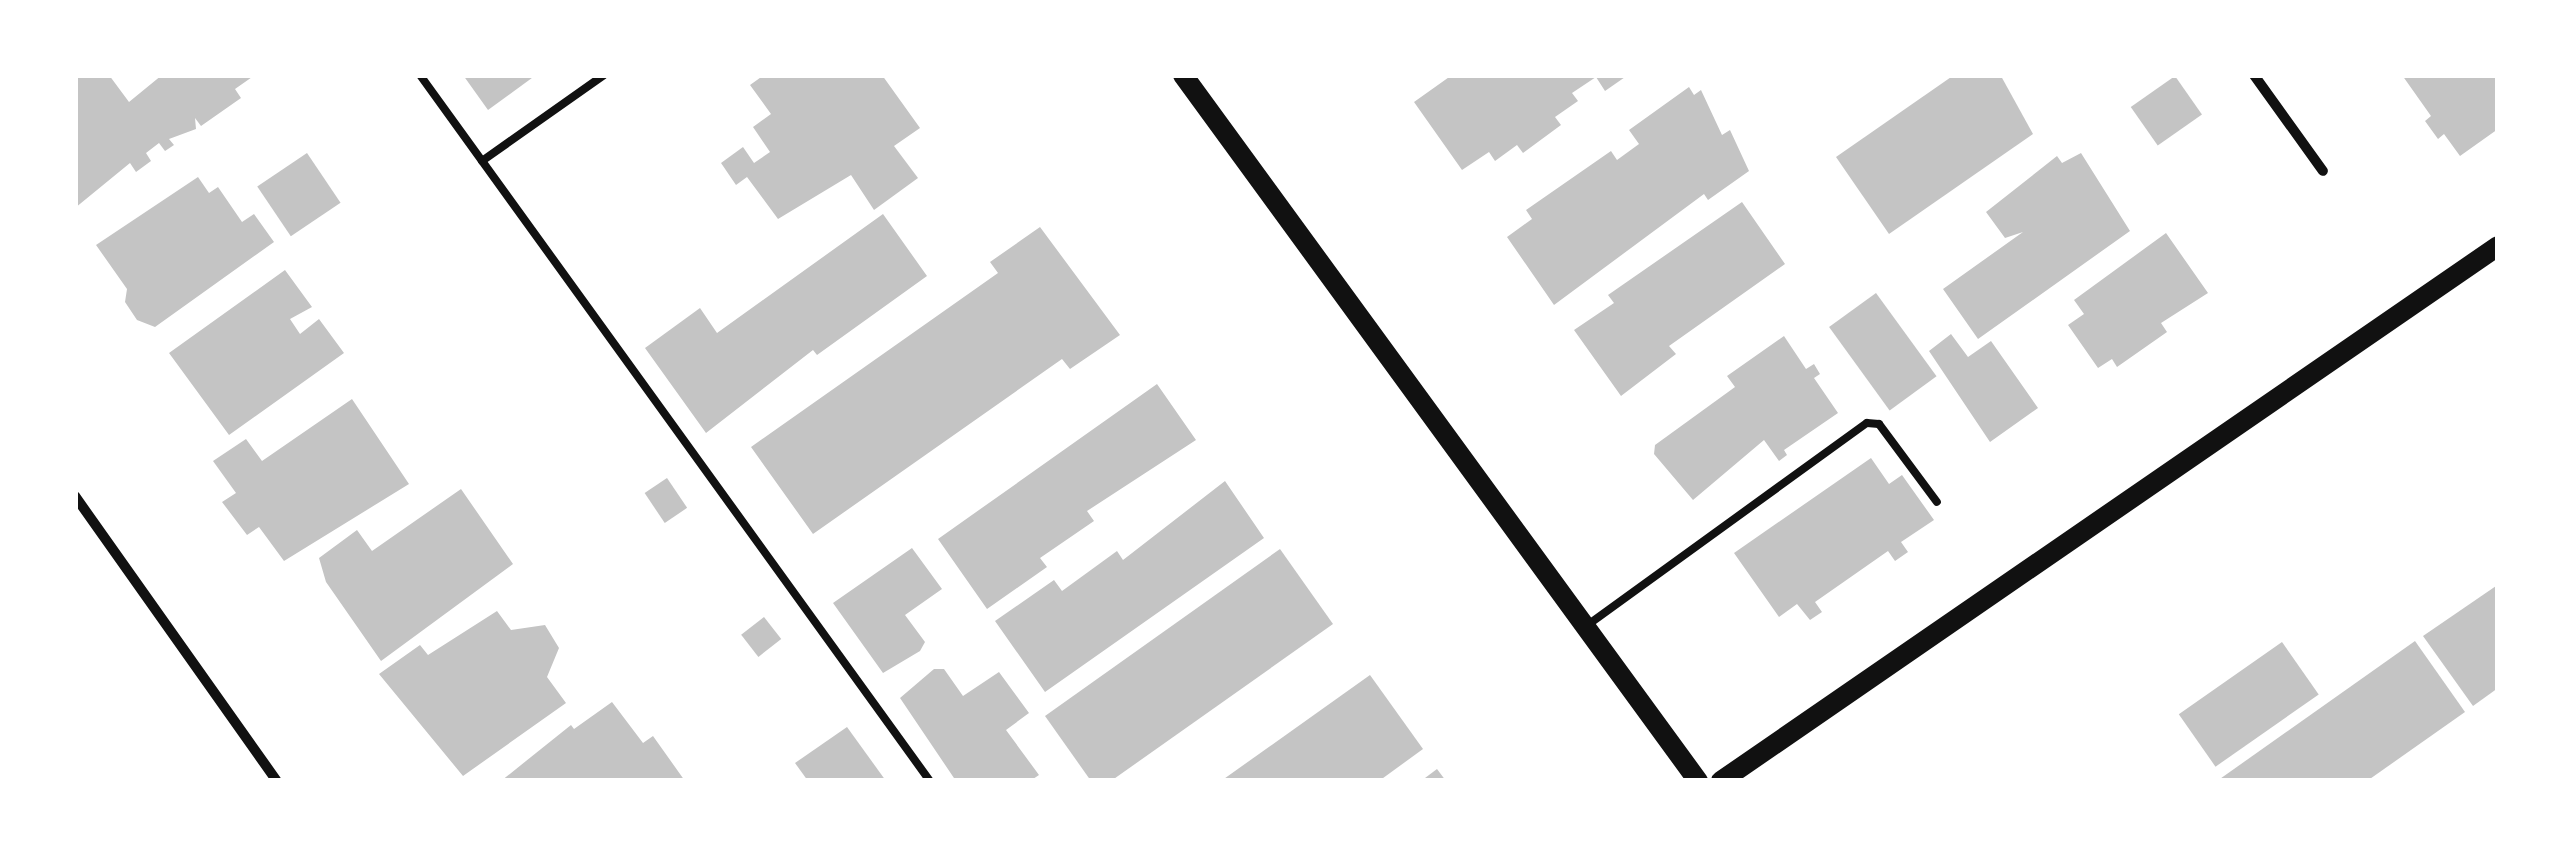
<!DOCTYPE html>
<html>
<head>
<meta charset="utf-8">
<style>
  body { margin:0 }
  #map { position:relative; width:2573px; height:856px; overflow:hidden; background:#fff; font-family:Karla,sans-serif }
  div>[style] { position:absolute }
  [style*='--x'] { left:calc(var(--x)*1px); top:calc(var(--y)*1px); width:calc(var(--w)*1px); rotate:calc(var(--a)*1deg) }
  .building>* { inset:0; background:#c4c4c4; transform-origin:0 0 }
  .service>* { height:8px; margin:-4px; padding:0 4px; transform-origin:4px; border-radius:4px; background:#111 }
  .minor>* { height:10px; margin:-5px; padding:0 5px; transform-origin:5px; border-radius:5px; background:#111 }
  .secondary>* { height:20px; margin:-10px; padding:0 10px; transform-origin:10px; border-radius:10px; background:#111 }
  span { translate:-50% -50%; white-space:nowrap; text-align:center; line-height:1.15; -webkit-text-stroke:9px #fff; paint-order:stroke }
  .frame { position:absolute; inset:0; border:78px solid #fff; pointer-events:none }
</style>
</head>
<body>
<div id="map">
  <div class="building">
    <div style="clip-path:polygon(75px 75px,109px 75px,129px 102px,162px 75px,255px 75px,235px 89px,241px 98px,201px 126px,195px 118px,196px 129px,169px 139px,174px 145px,165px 151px,159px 143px,146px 153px,151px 161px,136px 172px,130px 163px,75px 208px)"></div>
    <div style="clip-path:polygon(463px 75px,536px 75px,488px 110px)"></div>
    <div style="clip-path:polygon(764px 75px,882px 75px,920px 128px,894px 146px,918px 178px,874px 210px,851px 175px,778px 219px,747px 177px,736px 185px,721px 163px,743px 147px,754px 163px,770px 152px,753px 127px,771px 114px,750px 85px)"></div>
    <div style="clip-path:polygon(1452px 75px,1628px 75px,1605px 91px,1596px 77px,1572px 93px,1578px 101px,1555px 117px,1561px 125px,1523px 153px,1517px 145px,1495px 161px,1489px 152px,1462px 170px,1414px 102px)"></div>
    <div style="clip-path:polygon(1954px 75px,2001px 76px,2033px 134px,1889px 234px,1836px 157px)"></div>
    <div style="clip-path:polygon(2402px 75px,2498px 75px,2498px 129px,2460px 156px,2444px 134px,2438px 139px,2425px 121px,2431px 116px)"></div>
    <div style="left:2175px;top:76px;width:47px;height:54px;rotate:55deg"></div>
    <div style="clip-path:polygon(1689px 87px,1694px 95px,1701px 90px,1722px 135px,1730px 130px,1749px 171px,1708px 200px,1704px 194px,1554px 305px,1507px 237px,1532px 219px,1526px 210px,1611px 151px,1617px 160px,1639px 144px,1629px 130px)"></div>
    <div style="left:307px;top:153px;width:60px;height:60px;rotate:56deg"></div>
    <div style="clip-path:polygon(2081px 153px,2130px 231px,1978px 339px,1943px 289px,2023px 232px,2005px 238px,1986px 212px,2057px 156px,2062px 163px)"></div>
    <div style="clip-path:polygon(198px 177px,209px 193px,218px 187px,242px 222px,254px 214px,274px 242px,155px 327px,137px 320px,125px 302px,127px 289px,96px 245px)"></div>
    <div style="clip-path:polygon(1742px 202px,1785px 264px,1669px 346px,1676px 354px,1621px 396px,1574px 330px,1614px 303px,1608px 295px)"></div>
    <div style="clip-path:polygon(883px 214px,927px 276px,817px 355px,813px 350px,706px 433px,645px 348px,700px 308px,717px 333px)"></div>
    <div style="clip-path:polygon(1040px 227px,1120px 335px,1070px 369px,1062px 359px,813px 534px,751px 447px,998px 273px,990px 262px)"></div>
    <div style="clip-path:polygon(2166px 233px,2208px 293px,2161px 323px,2167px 332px,2117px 367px,2112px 359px,2098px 368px,2068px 325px,2084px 314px,2074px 300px)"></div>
    <div style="clip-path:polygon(285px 270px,312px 307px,290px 319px,300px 334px,319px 319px,344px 353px,229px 435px,169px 353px)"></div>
    <div style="left:1876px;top:293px;width:103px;height:58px;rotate:54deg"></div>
    <div style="clip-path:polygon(1951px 334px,1968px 357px,1991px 341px,2038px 408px,1990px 442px,1929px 351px)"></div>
    <div style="clip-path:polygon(1784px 336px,1806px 369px,1814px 364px,1820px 374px,1814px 378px,1838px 413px,1784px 450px,1787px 455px,1779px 461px,1764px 440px,1693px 500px,1654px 454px,1655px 445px,1735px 387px,1727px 376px)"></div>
    <div style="clip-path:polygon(1157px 384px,1196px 440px,1087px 511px,1094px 521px,1040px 558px,1047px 567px,987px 609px,938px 539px)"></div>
    <div style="clip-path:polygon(352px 399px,409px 484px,284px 561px,259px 527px,247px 535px,222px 502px,236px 493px,213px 461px,246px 439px,262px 461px)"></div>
    <div style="clip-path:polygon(1871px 458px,1889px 484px,1902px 475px,1934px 520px,1901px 542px,1908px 552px,1895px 561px,1888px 551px,1815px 602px,1822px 612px,1810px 620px,1797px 604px,1779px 617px,1734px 553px)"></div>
    <div style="left:667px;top:478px;width:36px;height:27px;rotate:56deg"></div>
    <div style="clip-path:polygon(1225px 481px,1264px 538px,1045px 692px,995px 621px,1054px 580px,1062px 591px,1117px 551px,1123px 560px)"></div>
    <div style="clip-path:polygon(461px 489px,513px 564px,381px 661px,326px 582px,319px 558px,357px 530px,372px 551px)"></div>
    <div style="clip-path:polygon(912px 548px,942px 589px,905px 615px,925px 642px,920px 651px,883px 673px,833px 603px)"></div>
    <div style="clip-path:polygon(1280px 549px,1333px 624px,1111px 781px,1091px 781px,1045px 716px)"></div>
    <div style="clip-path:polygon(2496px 586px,2498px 688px,2473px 706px,2423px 636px)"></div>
    <div style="clip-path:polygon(497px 611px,511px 630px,545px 625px,559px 648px,547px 677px,566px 703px,463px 776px,379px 674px,420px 645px,428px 655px)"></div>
    <div style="left:764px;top:617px;width:28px;height:29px;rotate:52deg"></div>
    <div style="clip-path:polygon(2415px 641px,2465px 712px,2367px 781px,2217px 781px)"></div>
    <div style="left:2282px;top:642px;width:64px;height:126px;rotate:55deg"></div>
    <div style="clip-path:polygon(934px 669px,944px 669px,963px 696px,999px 672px,1029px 713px,1006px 730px,1039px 775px,1030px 781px,956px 781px,900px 698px)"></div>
    <div style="clip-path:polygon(1370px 675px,1423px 749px,1379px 781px,1221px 781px)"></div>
    <div style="clip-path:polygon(612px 702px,643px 743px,653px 736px,685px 781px,501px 781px,571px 725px,574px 729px)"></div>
    <div style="clip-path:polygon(847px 727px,886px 781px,808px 781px,795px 763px)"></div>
    <div style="clip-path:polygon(1437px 769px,1446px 781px,1421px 781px)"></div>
  </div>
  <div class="service">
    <div style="--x:420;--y:75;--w:871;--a:54.16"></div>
    <div style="--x:482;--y:161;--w:149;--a:-35.2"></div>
    <div style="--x:1589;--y:624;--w:343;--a:-35.9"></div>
    <div style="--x:1867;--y:423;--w:12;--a:5"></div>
    <div style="--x:1879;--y:424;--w:97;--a:53.4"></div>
  </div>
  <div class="minor">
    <div style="--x:2254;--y:75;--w:118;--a:54.3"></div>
    <div style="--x:75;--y:496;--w:349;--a:54.7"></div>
  </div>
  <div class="secondary">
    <div style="--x:1183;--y:75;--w:874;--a:53.89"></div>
    <div style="--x:1721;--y:781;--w:943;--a:-34.55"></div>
  </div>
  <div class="frame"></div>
</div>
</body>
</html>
